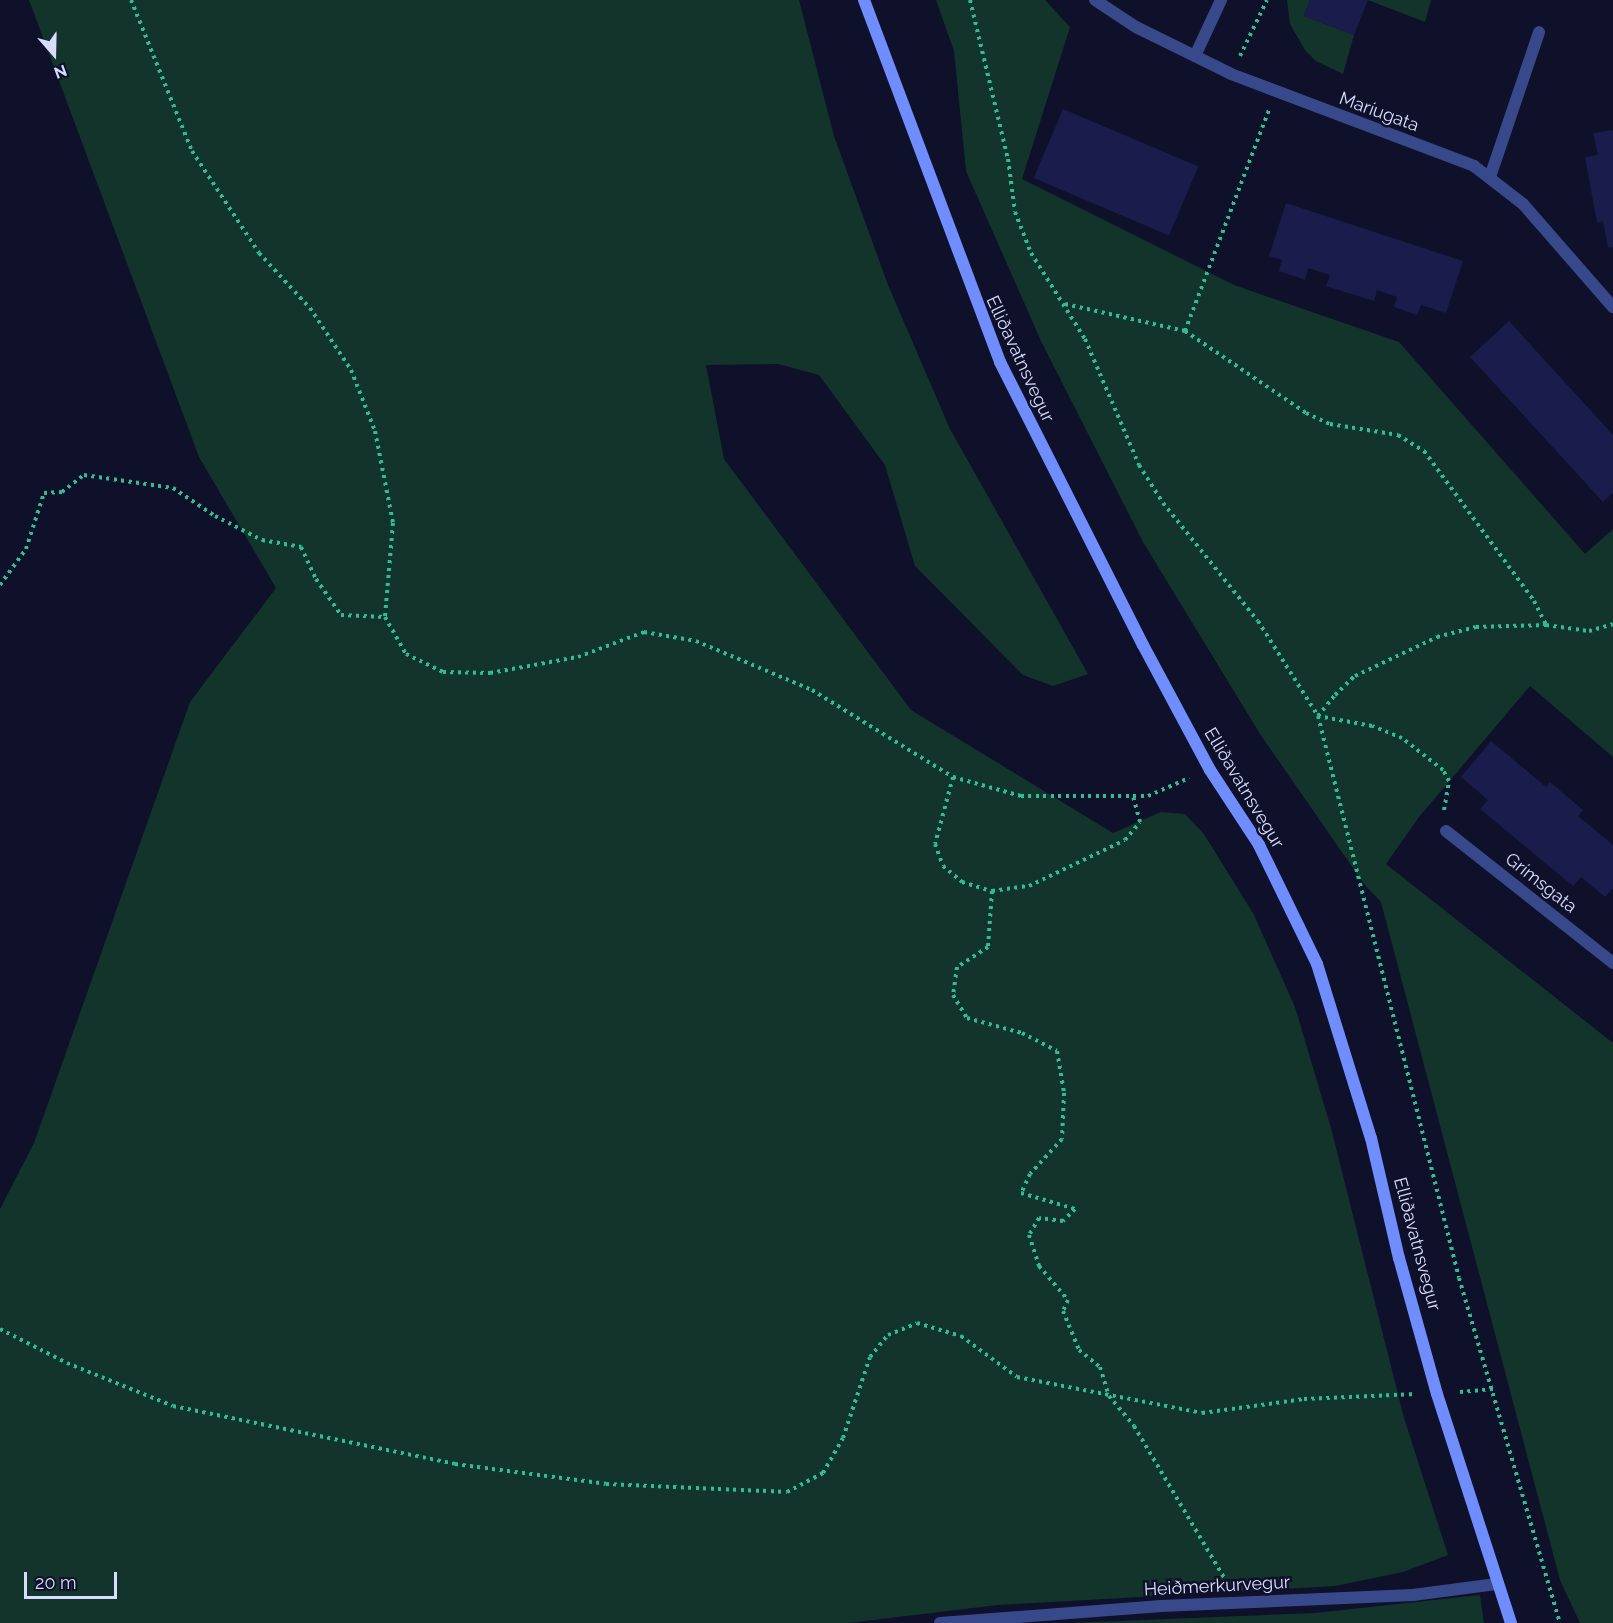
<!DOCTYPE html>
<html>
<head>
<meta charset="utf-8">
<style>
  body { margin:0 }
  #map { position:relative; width:1613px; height:1623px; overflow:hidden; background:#0f112a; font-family:Raleway,sans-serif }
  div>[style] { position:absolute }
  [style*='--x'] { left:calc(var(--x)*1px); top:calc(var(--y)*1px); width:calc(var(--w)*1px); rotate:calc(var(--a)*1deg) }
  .green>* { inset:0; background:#12342b }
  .building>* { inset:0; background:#1a1c4c; transform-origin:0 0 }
  .path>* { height:4px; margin-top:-2px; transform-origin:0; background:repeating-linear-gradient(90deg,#2bc094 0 3px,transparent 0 7.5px) }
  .service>* { height:12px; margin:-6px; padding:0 6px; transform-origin:6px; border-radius:6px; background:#38498b }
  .minor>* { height:12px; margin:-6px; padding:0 6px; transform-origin:6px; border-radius:6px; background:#38498b }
  .tertiary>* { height:12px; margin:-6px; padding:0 6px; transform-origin:6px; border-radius:6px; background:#38498b }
  .secondary>* { height:12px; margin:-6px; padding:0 6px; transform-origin:6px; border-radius:6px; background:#6f8dff }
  span { translate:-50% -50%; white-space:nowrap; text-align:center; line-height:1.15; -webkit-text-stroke:5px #0f112a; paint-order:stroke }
  .street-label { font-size:18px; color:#d8ddff }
  .north { position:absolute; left:24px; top:24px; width:60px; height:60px; -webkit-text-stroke:4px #0f112a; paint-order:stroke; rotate:160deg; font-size:16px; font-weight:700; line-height:24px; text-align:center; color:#d8ddff }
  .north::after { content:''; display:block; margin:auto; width:21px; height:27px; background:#d8ddff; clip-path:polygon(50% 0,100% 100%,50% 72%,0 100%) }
  .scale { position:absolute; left:24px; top:1572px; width:93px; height:27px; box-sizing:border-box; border:3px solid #d8ddff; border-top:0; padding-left:8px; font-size:18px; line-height:21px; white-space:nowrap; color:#d8ddff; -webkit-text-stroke:4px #0f112a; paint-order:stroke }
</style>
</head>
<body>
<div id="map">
  <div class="green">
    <div style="clip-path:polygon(29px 0,799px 0,834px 136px,888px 285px,950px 429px,1088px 674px,1053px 686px,1023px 675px,915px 566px,885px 465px,819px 375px,778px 364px,706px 365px,724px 459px,911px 710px,1113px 833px,1161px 812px,1185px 814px,1204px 834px,1254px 915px,1295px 1007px,1331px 1128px,1404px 1418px,1448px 1555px,1403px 1572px,1335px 1586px,998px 1605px,848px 1623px,0 1623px,0 1209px,34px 1143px,190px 702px,276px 588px,199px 457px)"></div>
    <div style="clip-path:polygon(936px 0,1045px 0,1070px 27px,1022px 179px,1234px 285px,1399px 342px,1585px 554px,1613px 529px,1613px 757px,1530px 686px,1419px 817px,1386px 864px,1613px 1043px,1613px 1623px,1580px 1623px,1560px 1580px,1381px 902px,1364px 884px,1260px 734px,1143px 542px,1041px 341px,966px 171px,954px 51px)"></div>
    <div style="clip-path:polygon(1287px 0,1310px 0,1304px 16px,1354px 35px,1343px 74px,1316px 61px,1305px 50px,1290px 24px)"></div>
    <div style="clip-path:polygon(1368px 0,1431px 0,1425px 22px)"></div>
    <div style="clip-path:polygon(1480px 1595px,1484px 1623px,1069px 1623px,1315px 1613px)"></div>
  </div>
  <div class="building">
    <div style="clip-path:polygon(1310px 0,1368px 0,1354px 35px,1304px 16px)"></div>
    <div style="left:1063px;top:109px;width:147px;height:75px;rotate:23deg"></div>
    <div style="clip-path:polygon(1613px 130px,1613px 247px,1608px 248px,1603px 221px,1597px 223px,1585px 157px,1598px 155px,1593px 133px)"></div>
    <div style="clip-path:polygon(1286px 203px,1463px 261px,1446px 313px,1421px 305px,1417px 315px,1394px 307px,1397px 297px,1377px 290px,1374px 301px,1326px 286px,1330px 275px,1308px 268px,1305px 280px,1279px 271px,1282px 260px,1269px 256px)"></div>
    <div style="clip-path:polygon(1509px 321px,1613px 435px,1613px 493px,1603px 502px,1470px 357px)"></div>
    <div style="clip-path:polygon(1491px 741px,1546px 787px,1550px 782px,1583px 810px,1578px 816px,1613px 845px,1613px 888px,1605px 897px,1581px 877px,1573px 886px,1480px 809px,1488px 800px,1461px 777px)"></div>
  </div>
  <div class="path">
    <div style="--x:131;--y:0;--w:163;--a:68"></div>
    <div style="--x:192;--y:151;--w:122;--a:56.7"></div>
    <div style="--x:259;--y:253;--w:75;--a:47.2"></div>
    <div style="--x:310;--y:308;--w:74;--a:56.5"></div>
    <div style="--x:351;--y:370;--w:66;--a:68.5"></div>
    <div style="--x:375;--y:431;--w:94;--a:78.9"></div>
    <div style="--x:393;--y:523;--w:94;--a:94.9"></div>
    <div style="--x:385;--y:617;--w:43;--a:60.4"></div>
    <div style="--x:406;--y:654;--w:41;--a:25.9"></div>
    <div style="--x:443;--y:672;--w:47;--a:1.2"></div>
    <div style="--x:490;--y:673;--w:89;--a:-10.3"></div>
    <div style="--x:578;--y:657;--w:71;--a:-20.7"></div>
    <div style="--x:644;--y:632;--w:53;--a:9.8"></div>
    <div style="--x:696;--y:641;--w:126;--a:22.9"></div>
    <div style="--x:812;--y:690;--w:166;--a:31.7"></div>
    <div style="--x:953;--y:777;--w:71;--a:15.6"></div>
    <div style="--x:1021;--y:796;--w:127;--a:0"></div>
    <div style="--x:1148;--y:796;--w:45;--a:-23.7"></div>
    <div style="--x:970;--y:0;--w:163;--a:76.6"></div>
    <div style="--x:1008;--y:159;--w:53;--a:82.5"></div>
    <div style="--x:1015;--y:212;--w:44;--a:68.7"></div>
    <div style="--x:1031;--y:253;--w:102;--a:57.9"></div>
    <div style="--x:1085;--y:339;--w:137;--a:66.8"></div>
    <div style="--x:1139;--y:465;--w:45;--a:57.7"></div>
    <div style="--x:1163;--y:503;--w:151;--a:51.2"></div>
    <div style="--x:1258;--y:621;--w:112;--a:57.7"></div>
    <div style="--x:1318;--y:716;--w:579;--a:75.92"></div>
    <div style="--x:1459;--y:1278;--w:359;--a:73.7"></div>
    <div style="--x:1240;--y:56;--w:62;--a:-64.3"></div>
    <div style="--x:1065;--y:304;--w:123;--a:12.7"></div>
    <div style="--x:1185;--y:331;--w:146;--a:34.1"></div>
    <div style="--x:1306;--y:413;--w:26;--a:25"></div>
    <div style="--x:1330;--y:424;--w:69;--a:9.2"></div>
    <div style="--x:1398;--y:435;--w:31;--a:32"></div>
    <div style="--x:1424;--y:451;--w:186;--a:53.7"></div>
    <div style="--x:1534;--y:601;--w:27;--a:63"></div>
    <div style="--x:1185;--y:331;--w:236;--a:-69.2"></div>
    <div style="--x:0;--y:585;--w:44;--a:-54.2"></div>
    <div style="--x:26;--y:549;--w:59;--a:-72.2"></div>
    <div style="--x:44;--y:493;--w:18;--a:-3"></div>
    <div style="--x:62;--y:492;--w:28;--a:-38"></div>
    <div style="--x:84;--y:475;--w:90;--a:8.3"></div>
    <div style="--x:173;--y:488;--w:50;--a:33.7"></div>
    <div style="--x:215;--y:516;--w:53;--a:27.1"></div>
    <div style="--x:262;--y:540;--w:40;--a:10"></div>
    <div style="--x:301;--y:547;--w:35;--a:65"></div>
    <div style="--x:316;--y:579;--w:44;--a:55.2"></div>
    <div style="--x:341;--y:615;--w:44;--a:2.6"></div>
    <div style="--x:953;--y:777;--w:69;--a:105"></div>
    <div style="--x:935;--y:844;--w:23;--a:70"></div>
    <div style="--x:943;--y:866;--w:25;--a:40"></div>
    <div style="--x:962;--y:882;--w:31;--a:17"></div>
    <div style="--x:992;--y:891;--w:56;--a:94.1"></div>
    <div style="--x:988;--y:947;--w:37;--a:147"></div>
    <div style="--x:957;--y:967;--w:28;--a:98"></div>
    <div style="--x:953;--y:995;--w:27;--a:59"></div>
    <div style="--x:967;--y:1018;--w:57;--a:15.3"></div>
    <div style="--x:1022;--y:1033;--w:39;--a:27"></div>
    <div style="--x:1057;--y:1051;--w:43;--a:80.5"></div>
    <div style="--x:1064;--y:1093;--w:46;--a:92.5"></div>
    <div style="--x:1062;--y:1139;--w:47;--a:132.4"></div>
    <div style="--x:1030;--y:1174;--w:21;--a:115"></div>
    <div style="--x:1021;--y:1193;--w:56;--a:16.5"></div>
    <div style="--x:1075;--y:1209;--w:17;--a:135"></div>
    <div style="--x:1063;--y:1221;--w:24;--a:-173"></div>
    <div style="--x:1039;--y:1218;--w:20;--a:120"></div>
    <div style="--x:1029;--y:1235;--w:33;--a:72"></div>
    <div style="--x:1039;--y:1266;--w:45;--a:49.5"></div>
    <div style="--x:1068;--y:1300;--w:12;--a:114"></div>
    <div style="--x:1063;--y:1311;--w:42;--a:67.7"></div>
    <div style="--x:1079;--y:1350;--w:27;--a:39"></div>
    <div style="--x:1100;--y:1367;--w:30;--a:73"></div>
    <div style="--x:1109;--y:1396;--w:39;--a:50"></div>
    <div style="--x:1134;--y:1426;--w:180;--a:59.3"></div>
    <div style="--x:1444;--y:810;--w:29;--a:-80"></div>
    <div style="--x:1449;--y:781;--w:13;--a:-119"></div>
    <div style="--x:1443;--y:770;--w:52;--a:-142"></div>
    <div style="--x:1402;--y:738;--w:32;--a:-158"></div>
    <div style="--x:1372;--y:726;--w:55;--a:-169.5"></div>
    <div style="--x:1318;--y:716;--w:27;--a:-51"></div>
    <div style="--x:1335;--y:695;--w:28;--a:-44"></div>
    <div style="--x:1355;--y:676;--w:91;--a:-25.4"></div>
    <div style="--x:1437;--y:637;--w:40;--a:-14.4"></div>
    <div style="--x:1476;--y:627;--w:70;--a:-1.6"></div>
    <div style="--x:1546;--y:625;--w:43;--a:7.9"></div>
    <div style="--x:1589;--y:631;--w:25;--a:-16"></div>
    <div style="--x:992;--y:891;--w:37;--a:-8"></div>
    <div style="--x:1029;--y:886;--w:106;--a:-25.6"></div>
    <div style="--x:1125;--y:840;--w:23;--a:-50"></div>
    <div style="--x:1140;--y:822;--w:27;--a:-105"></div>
    <div style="--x:0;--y:1329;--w:75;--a:26.9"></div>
    <div style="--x:67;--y:1363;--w:114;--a:22.1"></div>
    <div style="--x:173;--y:1406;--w:288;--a:11.6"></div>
    <div style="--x:455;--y:1464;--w:152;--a:7.5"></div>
    <div style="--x:606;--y:1484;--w:181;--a:2.5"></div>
    <div style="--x:787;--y:1492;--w:41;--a:-27.8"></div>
    <div style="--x:823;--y:1473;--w:40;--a:-60.3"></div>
    <div style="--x:843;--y:1438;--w:85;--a:-71.6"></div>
    <div style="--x:870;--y:1357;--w:28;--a:-51"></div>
    <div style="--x:888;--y:1335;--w:31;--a:-22"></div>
    <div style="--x:917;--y:1323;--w:46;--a:16.5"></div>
    <div style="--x:961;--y:1336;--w:69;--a:36.2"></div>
    <div style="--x:1017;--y:1377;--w:188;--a:11"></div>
    <div style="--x:1202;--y:1413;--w:103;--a:-7.8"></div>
    <div style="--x:1304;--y:1399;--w:112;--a:-2.6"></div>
    <div style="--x:1460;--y:1392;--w:33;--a:-5"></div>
  </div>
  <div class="service">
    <div style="--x:1195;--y:56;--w:62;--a:-65.1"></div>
    <div style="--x:1490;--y:177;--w:153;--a:-71.3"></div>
  </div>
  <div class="minor">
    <div style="--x:1095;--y:0;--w:49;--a:33.4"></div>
    <div style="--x:1136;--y:27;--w:106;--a:26.3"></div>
    <div style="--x:1231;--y:74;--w:260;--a:20.7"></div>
    <div style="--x:1474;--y:166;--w:62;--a:37.8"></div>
    <div style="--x:1523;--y:204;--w:137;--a:48.9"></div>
    <div style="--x:1446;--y:831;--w:213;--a:38.3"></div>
  </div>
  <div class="tertiary">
    <div style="--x:940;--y:1623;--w:222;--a:-4.4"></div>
    <div style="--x:1161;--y:1606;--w:252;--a:-2.5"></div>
    <div style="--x:1413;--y:1595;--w:84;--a:-7.5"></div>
  </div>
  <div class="secondary">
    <div style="--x:864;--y:0;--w:387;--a:69.4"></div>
    <div style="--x:1000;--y:362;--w:317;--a:63.2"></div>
    <div style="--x:1143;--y:645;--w:142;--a:61.8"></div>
    <div style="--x:1210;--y:770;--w:90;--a:56.8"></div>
    <div style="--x:1259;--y:845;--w:132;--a:64"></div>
    <div style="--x:1317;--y:964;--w:182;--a:72.8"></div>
    <div style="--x:1371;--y:1138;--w:123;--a:76.9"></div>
    <div style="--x:1399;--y:1258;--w:141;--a:74.4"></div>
    <div style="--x:1437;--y:1394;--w:241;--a:72.1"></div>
  </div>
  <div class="street-label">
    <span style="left:1379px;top:112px;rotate:20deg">Maríugata</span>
    <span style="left:1020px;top:359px;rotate:65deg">Elliðavatnsvegur</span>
    <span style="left:1244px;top:788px;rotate:59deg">Elliðavatnsvegur</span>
    <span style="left:1541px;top:883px;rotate:38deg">Grímsgata</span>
    <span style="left:1417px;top:1244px;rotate:75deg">Elliðavatnsvegur</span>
    <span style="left:1217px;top:1586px;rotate:-3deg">Heiðmerkurvegur</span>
  </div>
  <div class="north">N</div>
  <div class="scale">20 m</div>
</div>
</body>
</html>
